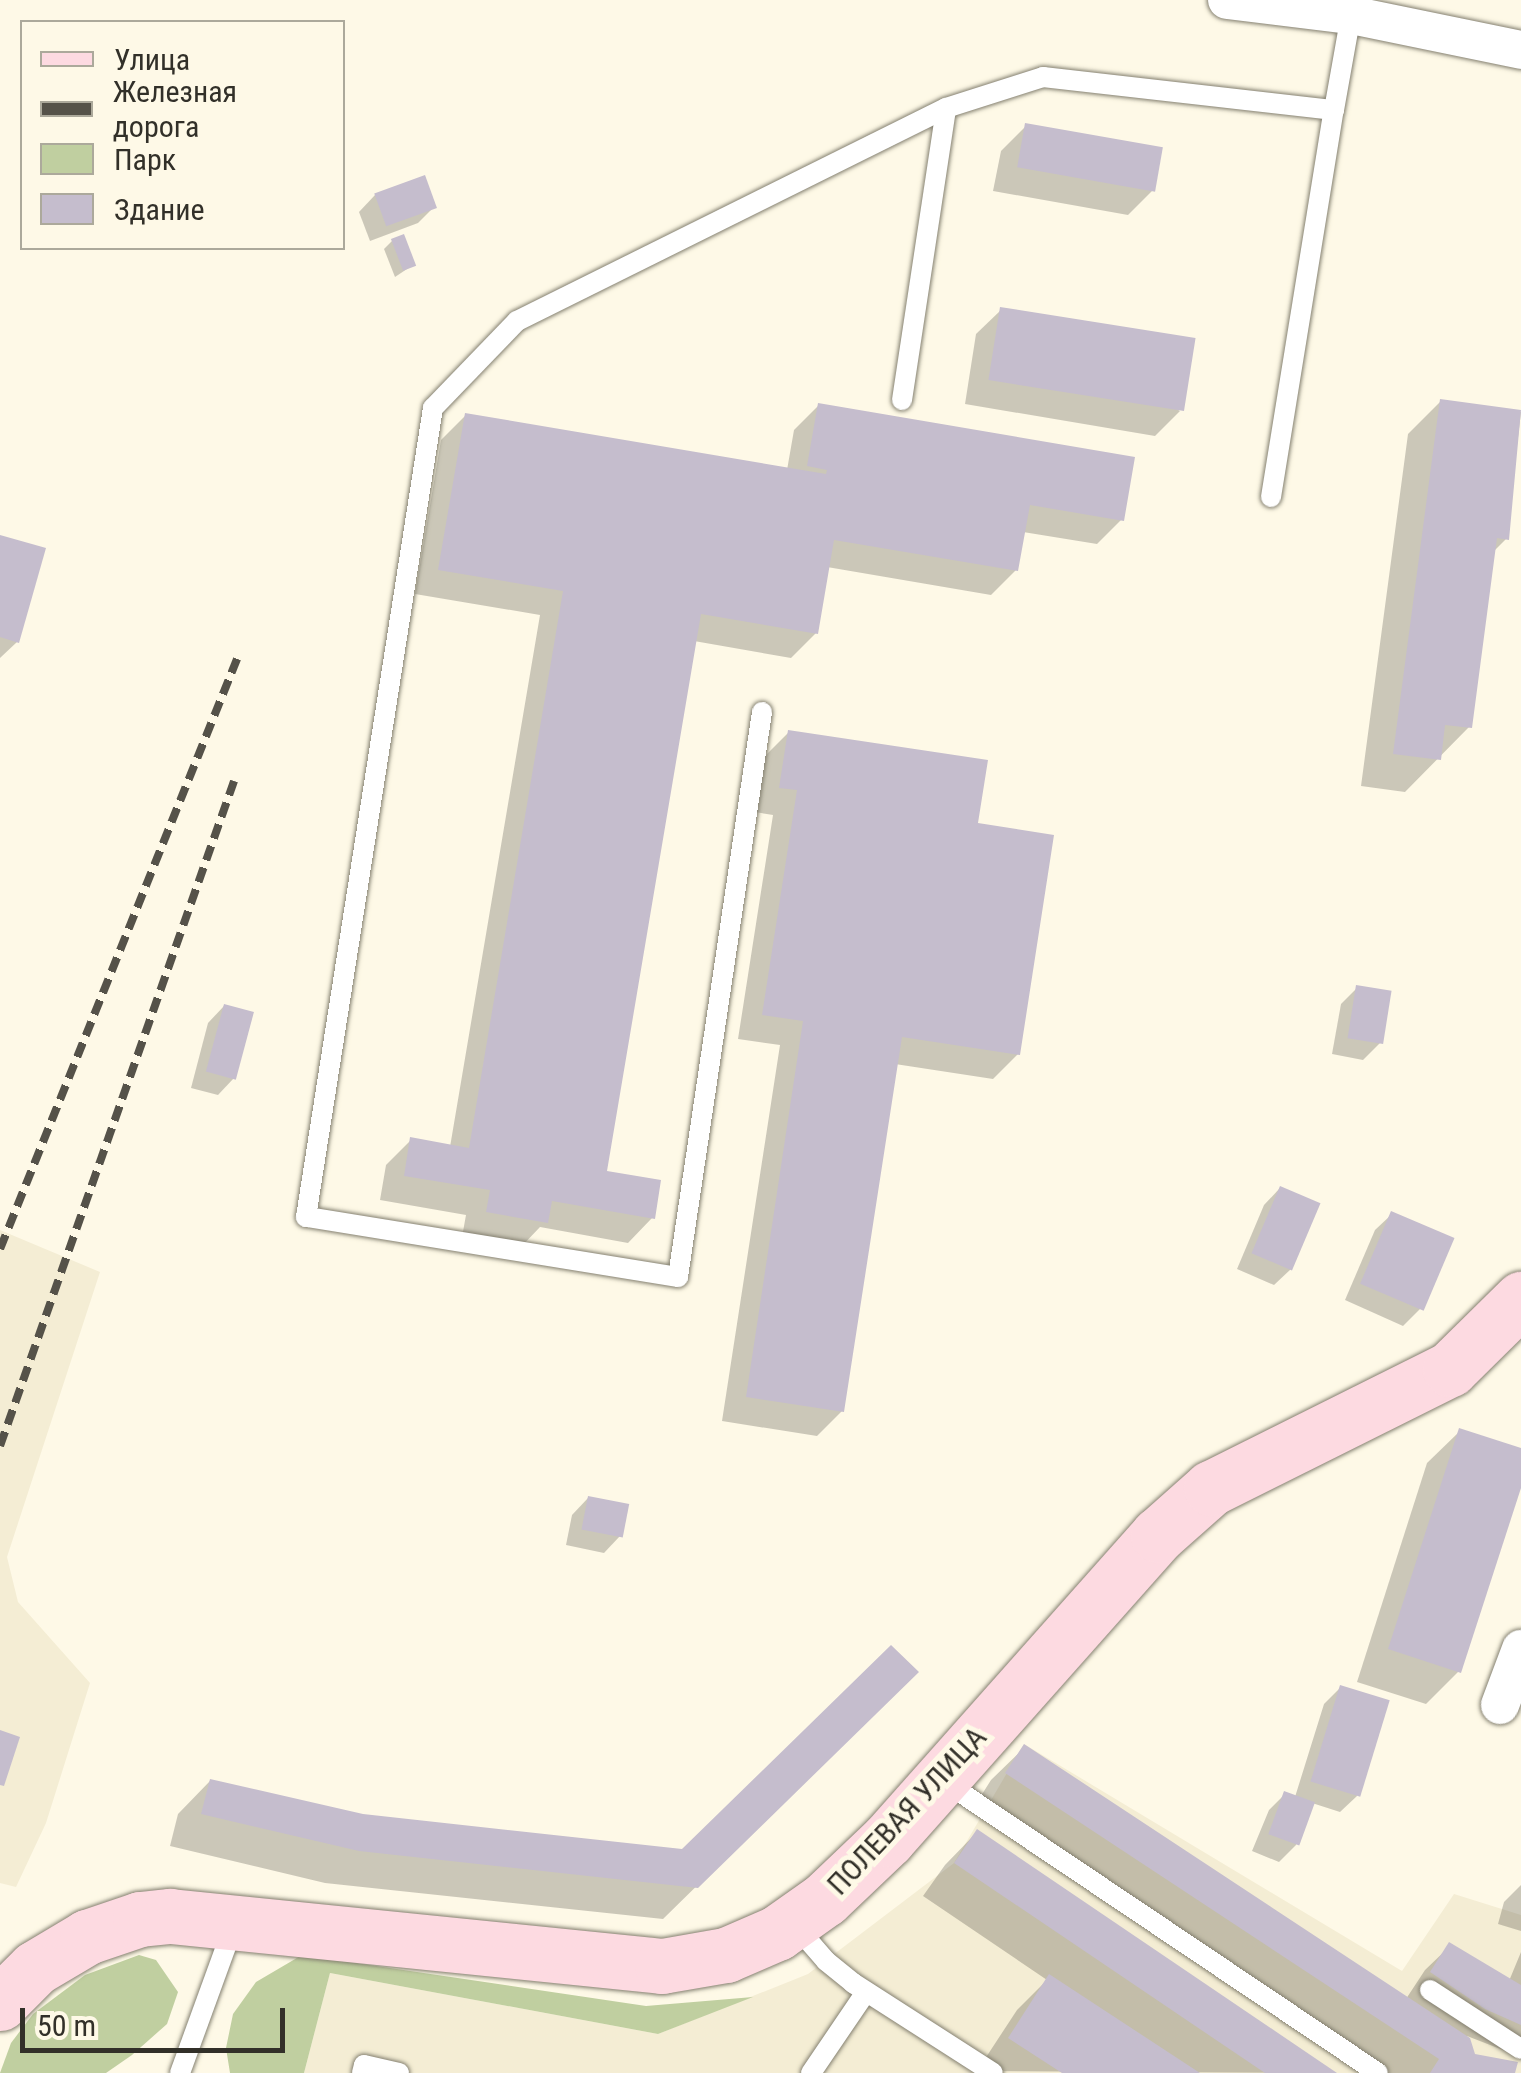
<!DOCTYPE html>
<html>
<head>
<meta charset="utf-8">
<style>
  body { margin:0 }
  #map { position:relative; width:1521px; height:2073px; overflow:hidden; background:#fef9e7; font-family:"Roboto Condensed",sans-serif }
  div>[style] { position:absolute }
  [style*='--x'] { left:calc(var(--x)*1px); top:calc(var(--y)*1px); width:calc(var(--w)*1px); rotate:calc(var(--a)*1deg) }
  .built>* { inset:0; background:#f4edd4 }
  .green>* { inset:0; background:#c0cfa0 }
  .shadow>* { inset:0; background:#0003 }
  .building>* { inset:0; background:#c5bdcd; transform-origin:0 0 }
  .roads { filter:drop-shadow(0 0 2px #848070) drop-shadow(0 0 2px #848070) }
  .lane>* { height:20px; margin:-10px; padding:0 10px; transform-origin:10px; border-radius:10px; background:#fff }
  .street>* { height:38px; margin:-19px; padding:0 19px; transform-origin:19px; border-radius:19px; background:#fff }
  .secondary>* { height:55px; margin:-27.5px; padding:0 27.5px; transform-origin:27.5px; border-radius:27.5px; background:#fddae1 }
  .rail>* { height:8px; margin-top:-4px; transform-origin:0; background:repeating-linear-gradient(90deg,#555249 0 15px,transparent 0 23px) }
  span { translate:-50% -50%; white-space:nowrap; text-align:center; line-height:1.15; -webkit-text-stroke:10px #fef9e7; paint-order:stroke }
  .street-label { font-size:30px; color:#323029 }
  .legend { position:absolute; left:20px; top:20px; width:325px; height:230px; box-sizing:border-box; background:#fef9e7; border:2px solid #aca99b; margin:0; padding:12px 18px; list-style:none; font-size:30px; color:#323029 }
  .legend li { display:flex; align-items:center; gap:20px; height:50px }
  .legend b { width:50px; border:2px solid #aca99b }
  .scale { position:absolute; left:20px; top:2008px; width:265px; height:45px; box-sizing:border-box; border:5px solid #323029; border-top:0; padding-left:12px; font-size:30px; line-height:35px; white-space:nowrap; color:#323029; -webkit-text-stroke:8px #fef9e7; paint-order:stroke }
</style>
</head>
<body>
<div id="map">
  <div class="built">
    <div style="clip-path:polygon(0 1230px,100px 1272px,7px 1557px,18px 1602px,90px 1683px,46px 1823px,16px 1887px,0 1883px)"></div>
    <div style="clip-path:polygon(1024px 1744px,1402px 1971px,1454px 1894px,1521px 1915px,1521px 2073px,304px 2073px,330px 1973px,658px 2034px,808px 1974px,954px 1863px)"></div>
  </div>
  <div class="green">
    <div style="clip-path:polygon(139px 1955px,156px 1960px,178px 1992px,167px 2024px,132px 2055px,106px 2073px,0 2073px,11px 2043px,33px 2014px,85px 1975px)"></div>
    <div style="clip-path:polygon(302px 1955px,646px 2006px,753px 1997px,658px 2034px,330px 1973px,304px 2073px,230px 2073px,226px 2048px,233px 2014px,256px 1982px)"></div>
  </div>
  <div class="shadow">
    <div style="clip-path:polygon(1026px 126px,1153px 190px,1128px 215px,993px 191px,1001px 151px)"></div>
    <div style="clip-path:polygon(375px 195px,434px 207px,418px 223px,370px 241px,359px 212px)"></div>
    <div style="clip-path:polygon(392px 241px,413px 265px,395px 277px,384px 249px)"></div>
    <div style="clip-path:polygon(1001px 310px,1180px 411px,1155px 436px,965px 404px,976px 334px)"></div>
    <div style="clip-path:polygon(1440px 402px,1521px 412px,1506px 539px,1492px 553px,1469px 727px,1405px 792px,1361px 786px,1408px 434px)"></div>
    <div style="clip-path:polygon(819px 405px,1122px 519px,1097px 544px,1023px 532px,1016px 570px,991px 595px,827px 567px,816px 633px,791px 658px,694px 641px,604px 1173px,652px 1218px,628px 1243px,540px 1227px,521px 1247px,462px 1237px,466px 1215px,380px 1200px,386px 1165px,411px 1140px,450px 1147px,540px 615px,415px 594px,441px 440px,466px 415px,787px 470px,794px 430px)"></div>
    <div style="clip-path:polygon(0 537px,17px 642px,0 658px)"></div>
    <div style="clip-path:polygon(789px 732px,975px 825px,1018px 1054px,993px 1079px,895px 1064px,842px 1411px,817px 1436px,722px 1421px,780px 1045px,738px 1039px,773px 815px,755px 812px,764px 757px)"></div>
    <div style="clip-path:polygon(1357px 988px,1380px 1043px,1363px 1060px,1332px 1054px,1341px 1004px)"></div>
    <div style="clip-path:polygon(224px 1006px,234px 1078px,218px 1095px,191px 1088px,208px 1023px)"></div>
    <div style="clip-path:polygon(1280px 1188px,1291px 1269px,1274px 1285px,1237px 1269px,1264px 1205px)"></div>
    <div style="clip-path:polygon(1392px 1214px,1420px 1309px,1403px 1326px,1345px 1300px,1375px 1230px)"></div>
    <div style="clip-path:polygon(1460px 1431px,1521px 1450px,1521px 1480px,1459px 1671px,1426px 1704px,1357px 1682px,1427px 1463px)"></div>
    <div style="clip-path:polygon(588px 1498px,620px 1536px,604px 1553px,566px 1545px,572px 1515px)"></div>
    <div style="clip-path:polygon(915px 1672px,663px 1919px,325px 1883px,170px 1846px,178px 1814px,210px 1781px,362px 1817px,683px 1851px)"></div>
    <div style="clip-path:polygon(1341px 1687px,1357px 1796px,1340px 1812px,1312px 1803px,1296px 1845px,1279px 1862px,1252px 1851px,1269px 1810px,1285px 1794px,1295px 1797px,1324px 1704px)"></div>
    <div style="clip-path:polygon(1024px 1748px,1406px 1999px,1425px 1970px,1450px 1946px,1509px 1981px,1521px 1952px,1521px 2057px,1467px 2036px,1473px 2056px,1513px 2073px,1379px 2073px,974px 1807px,991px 1780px)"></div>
    <div style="clip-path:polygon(977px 1832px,1332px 2073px,977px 2071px,1017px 2010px,1047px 1980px,923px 1896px,945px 1865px)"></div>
    <div style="clip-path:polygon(1521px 1885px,1521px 1931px,1498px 1924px,1504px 1902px)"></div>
  </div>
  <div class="building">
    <div style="left:1025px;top:123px;width:140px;height:45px;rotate:10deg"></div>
    <div style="left:425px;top:175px;width:35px;height:54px;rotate:70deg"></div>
    <div style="left:404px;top:234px;width:34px;height:14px;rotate:69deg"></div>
    <div style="left:1000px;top:307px;width:198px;height:74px;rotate:9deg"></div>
    <div style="clip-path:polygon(1440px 399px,1521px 410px,1509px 540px,1497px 538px,1472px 728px,1445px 725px,1441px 760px,1393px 754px)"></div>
    <div style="clip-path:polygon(818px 403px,1135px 457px,1124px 521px,1030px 505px,1018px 571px,834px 540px,818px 634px,701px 614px,607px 1171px,661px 1180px,655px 1219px,552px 1201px,548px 1223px,486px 1212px,490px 1190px,404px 1176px,410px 1137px,469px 1148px,563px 591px,438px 570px,465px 413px,826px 474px,827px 470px,807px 466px)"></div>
    <div style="clip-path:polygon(0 535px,46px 548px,19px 643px,0 637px)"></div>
    <div style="clip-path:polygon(788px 730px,988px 760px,978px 823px,1054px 835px,1020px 1055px,902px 1037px,844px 1412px,746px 1397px,803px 1021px,762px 1015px,797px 790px,779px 788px)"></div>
    <div style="left:1356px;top:985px;width:36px;height:54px;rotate:9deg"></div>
    <div style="left:224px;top:1004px;width:31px;height:70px;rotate:15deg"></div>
    <div style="left:1280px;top:1186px;width:44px;height:73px;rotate:23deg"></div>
    <div style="left:1391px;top:1211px;width:69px;height:79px;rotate:23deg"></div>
    <div style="clip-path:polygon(1459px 1428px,1521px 1448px,1521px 1488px,1461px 1673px,1388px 1649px)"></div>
    <div style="left:588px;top:1496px;width:42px;height:34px;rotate:11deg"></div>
    <div style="clip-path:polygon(891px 1645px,919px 1672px,698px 1888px,359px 1851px,201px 1814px,210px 1779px,363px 1814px,682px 1849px)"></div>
    <div style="left:1340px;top:1685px;width:52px;height:101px;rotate:17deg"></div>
    <div style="clip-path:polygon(0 1730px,20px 1737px,4px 1786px,0 1785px)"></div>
    <div style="clip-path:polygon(1024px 1744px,1470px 2038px,1475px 2054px,1518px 2062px,1515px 2073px,1430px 2073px,1439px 2059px,1005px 1773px)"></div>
    <div style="left:1284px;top:1791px;width:33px;height:46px;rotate:20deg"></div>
    <div style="clip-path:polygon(977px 1829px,1337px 2073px,1265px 2073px,954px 1863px)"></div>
    <div style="clip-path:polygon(1449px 1942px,1521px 1985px,1521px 2025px,1485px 2009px,1430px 1972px)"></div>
    <div style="clip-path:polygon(1049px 1974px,1200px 2073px,1062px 2073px,1008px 2038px)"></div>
  </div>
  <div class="roads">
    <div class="lane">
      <div style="--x:902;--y:400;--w:295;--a:-81.4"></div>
      <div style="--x:1271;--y:497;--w:392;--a:-80.8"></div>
      <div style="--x:762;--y:712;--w:571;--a:98.46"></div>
      <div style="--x:678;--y:1277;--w:377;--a:-170.8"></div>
      <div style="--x:306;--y:1217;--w:819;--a:-81.08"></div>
      <div style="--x:433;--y:408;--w:121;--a:-46"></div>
      <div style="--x:517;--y:321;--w:479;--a:-26.4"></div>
      <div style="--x:946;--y:108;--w:102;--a:-17.7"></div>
      <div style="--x:1043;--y:77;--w:293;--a:6.5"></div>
      <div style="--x:1334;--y:110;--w:97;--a:-79.9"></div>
      <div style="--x:942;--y:1780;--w:525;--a:33.9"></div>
      <div style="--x:794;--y:1924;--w:49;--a:49.1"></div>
      <div style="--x:826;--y:1961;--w:35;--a:39"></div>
      <div style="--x:853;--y:1983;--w:166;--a:32.7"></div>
      <div style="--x:1430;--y:1990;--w:108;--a:33"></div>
      <div style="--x:180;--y:2073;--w:158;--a:-70"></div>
      <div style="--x:362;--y:2073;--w:8;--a:-76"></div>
      <div style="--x:364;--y:2065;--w:36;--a:13"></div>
      <div style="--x:811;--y:2073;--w:98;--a:-55.8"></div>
    </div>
    <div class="street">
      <div style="--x:1227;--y:0;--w:125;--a:6.9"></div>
      <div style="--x:1351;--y:15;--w:174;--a:11.6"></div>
      <div style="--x:1500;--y:1705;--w:60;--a:-69.4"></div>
    </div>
    <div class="secondary">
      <div style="--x:0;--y:2003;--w:49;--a:-45"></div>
      <div style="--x:35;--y:1968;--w:61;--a:-30.8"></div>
      <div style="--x:87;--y:1937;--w:56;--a:-18.8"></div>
      <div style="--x:140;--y:1919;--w:30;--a:-6"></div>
      <div style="--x:170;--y:1916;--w:495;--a:5.8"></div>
      <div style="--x:662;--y:1966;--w:65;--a:-9.8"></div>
      <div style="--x:726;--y:1955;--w:56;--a:-23.3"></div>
      <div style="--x:777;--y:1933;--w:59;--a:-35.3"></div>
      <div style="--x:825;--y:1899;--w:87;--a:-43.6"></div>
      <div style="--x:888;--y:1839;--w:407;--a:-48.4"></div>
      <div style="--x:1158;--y:1535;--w:71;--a:-41.6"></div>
      <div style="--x:1211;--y:1488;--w:267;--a:-26.5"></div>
      <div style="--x:1450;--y:1369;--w:100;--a:-44.6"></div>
    </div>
  </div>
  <div class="rail">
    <div style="--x:0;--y:1249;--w:636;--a:-68.11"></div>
    <div style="--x:0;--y:1446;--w:705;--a:-70.61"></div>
  </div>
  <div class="street-label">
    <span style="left:907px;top:1811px;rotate:-47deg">ПОЛЕВАЯ УЛИЦА</span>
  </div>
  <ul class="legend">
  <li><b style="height:12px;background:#fddae1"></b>Улица</li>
  <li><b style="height:12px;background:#555249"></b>Железная дорога</li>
  <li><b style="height:28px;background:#c0cfa0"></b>Парк</li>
  <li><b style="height:28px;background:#c5bdcd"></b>Здание</li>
  </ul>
  <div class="scale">50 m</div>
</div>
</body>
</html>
